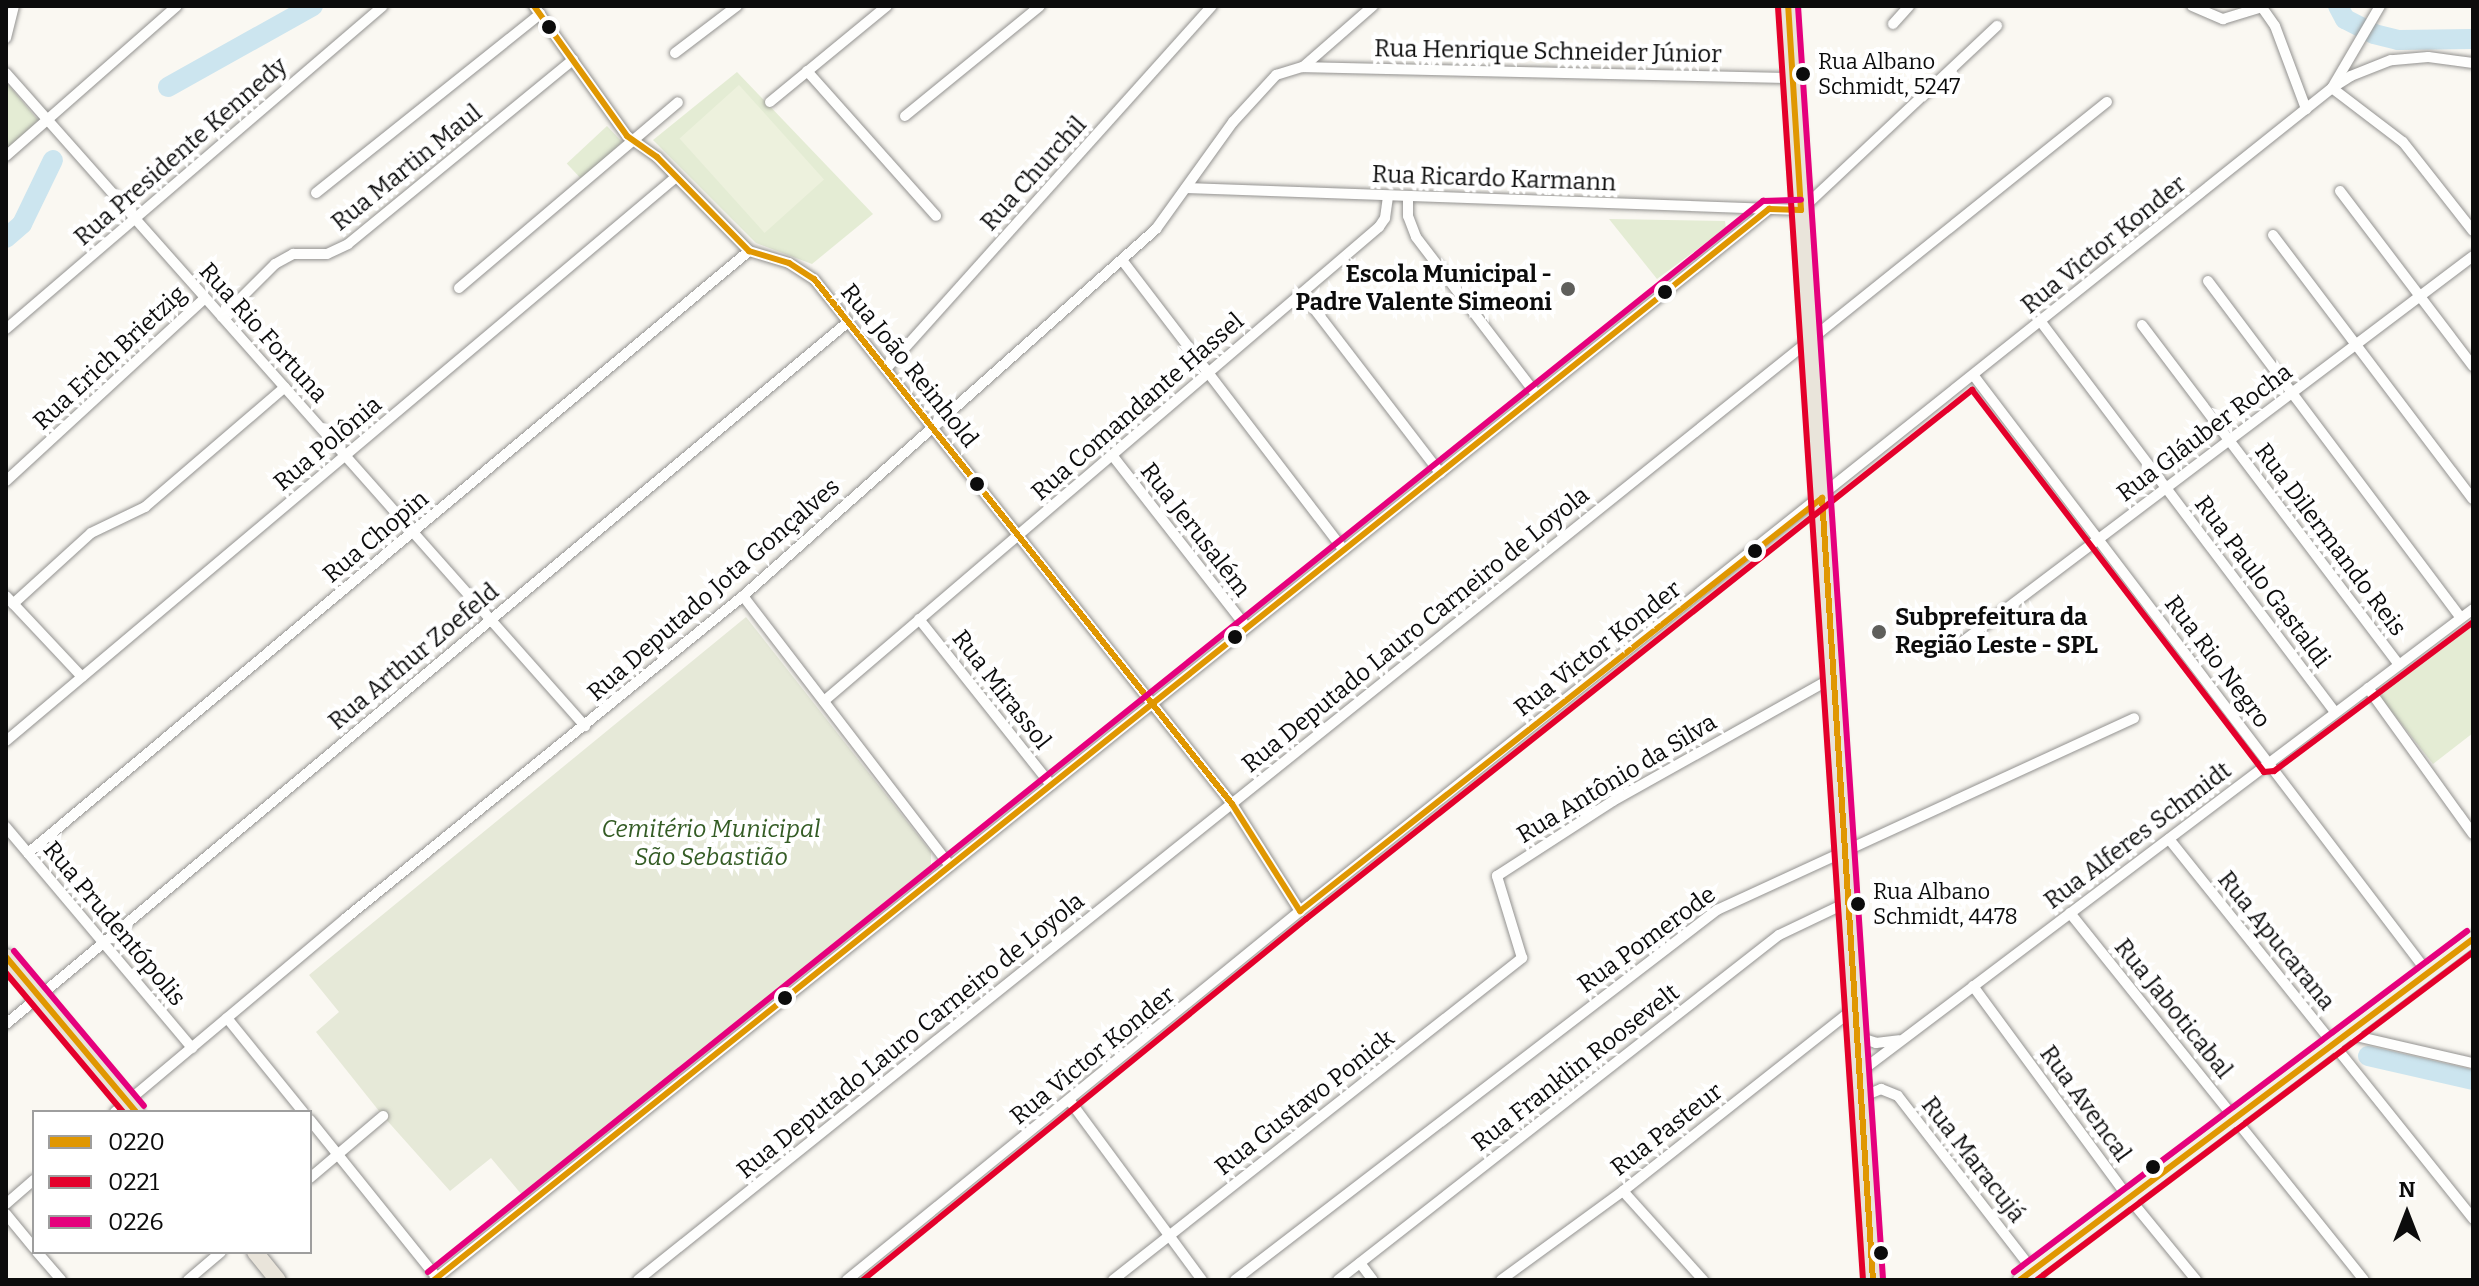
<!DOCTYPE html>
<html>
<head>
<meta charset="utf-8">
<style>
  body { margin:0 }
  #map { position:relative; width:2479px; height:1286px; overflow:hidden; background:#faf8f2; font-family:Bitter,serif }
  div>[style] { position:absolute }
  [style*='--x'] { left:calc(var(--x)*1px); top:calc(var(--y)*1px); width:calc(var(--w)*1px); rotate:calc(var(--a)*1deg) }
  .green>* { inset:0; background:#e4ecd4; transform-origin:0 0 }
  .cemetery>* { inset:0; background:#e6e9d8 }
  .pitch>* { inset:0; background:#edf1dd; transform-origin:0 0 }
  .water>* { inset:0; background:#cce5ef }
  .river>* { height:20px; margin:-10px; padding:0 10px; transform-origin:10px; border-radius:10px; background:#cce5ef }
  .roads { filter:drop-shadow(0 0 2px #939290) drop-shadow(0 0 2px #939290) }
  .street>* { height:10px; margin:-5px; padding:0 5px; transform-origin:5px; border-radius:5px; background:#fefefd }
  .secondary>* { height:14px; margin:-7px; padding:0 7px; transform-origin:7px; border-radius:7px; background:#f3f1ea }
  .primary>* { height:16px; margin:-8px; padding:0 8px; transform-origin:8px; border-radius:8px; background:#e9e4da }
  .bus-1>* { height:6px; margin:-3px; padding:0 3px; transform-origin:3px; border-radius:3px; background:#e09701 }
  .bus-2>* { height:6px; margin:-3px; padding:0 3px; transform-origin:3px; border-radius:3px; background:#e4002b }
  .bus-3>* { height:6px; margin:-3px; padding:0 3px; transform-origin:3px; border-radius:3px; background:#e5007d }
  .dots>* { width:22px; height:22px; translate:-50% -50%; box-sizing:border-box; border:4px solid #fff; border-radius:50% }
  span { translate:-50% -50%; white-space:nowrap; text-align:center; line-height:1.15; -webkit-text-stroke:8px #fff; paint-order:stroke }
  .bus-label { font-size:22px; color:#0c0c0c }
  .left { translate:0 -50%; text-align:left }
  .street-label { font-size:24px; color:#0c0c0c }
  .poi-label { font-size:24px; color:#0c0c0c; font-weight:700 }
  .right { translate:-100% -50%; text-align:right }
  .park-label { font-size:24px; color:#345c25; font-style:italic }
  .frame { position:absolute; inset:0; border:8px solid #0c0c0c; pointer-events:none }
  .legend { position:absolute; left:32px; top:1110px; width:280px; height:144px; box-sizing:border-box; background:#fff; border:2px solid #9e9e9e; margin:0; padding:10px 14px; list-style:none; font-size:24px; color:#0c0c0c }
  .legend li { display:flex; align-items:center; gap:16px; height:40px }
  .legend b { width:40px; border:2px solid #9e9e9e }
  .north { position:absolute; left:2367px; top:1174px; width:80px; height:80px; -webkit-text-stroke:6px #fff; paint-order:stroke; rotate:0deg; font-size:22px; font-weight:700; line-height:32px; text-align:center; color:#0c0c0c }
  .north::after { content:''; display:block; margin:auto; width:28px; height:36px; background:#0c0c0c; clip-path:polygon(50% 0,100% 100%,50% 72%,0 100%) }
</style>
</head>
<body>
<div id="map">
  <div class="green">
    <div style="clip-path:polygon(737px 72px,873px 214px,812px 264px,756px 243px,653px 140px)"></div>
    <div style="clip-path:polygon(6px 82px,38px 120px,6px 153px)"></div>
    <div style="left:607px;top:126px;width:22px;height:55px;rotate:47deg"></div>
    <div style="clip-path:polygon(1609px 219px,1725px 221px,1726px 228px,1657px 279px)"></div>
    <div style="clip-path:polygon(2473px 620px,2473px 733px,2433px 764px,2382px 699px,2381px 692px)"></div>
  </div>
  <div class="cemetery">
    <div style="clip-path:polygon(746px 617px,931px 852px,931px 865px,522px 1195px,491px 1158px,450px 1191px,383px 1116px,316px 1032px,339px 1012px,309px 975px)"></div>
  </div>
  <div class="pitch">
    <div style="left:739px;top:85px;width:127px;height:80px;rotate:48deg"></div>
  </div>
  <div class="water">
    <div style="clip-path:polygon(2374px 34px,2410px 42px,2473px 35px,2473px 47px,2409px 49px,2373px 42px)"></div>
  </div>
  <div class="river">
    <div style="--x:2338;--y:6;--w:15;--a:62"></div>
    <div style="--x:2345;--y:19;--w:33;--a:27"></div>
    <div style="--x:2374;--y:34;--w:25;--a:14"></div>
    <div style="--x:2398;--y:40;--w:75;--a:-0.8"></div>
    <div style="--x:168;--y:87;--w:166;--a:-29.2"></div>
    <div style="--x:6;--y:238;--w:21;--a:-41"></div>
    <div style="--x:22;--y:224;--w:71;--a:-64.2"></div>
    <div style="--x:2368;--y:1056;--w:108;--a:12.9"></div>
  </div>
  <div class="roads">
    <div class="street">
      <div style="--x:534;--y:6;--w:160;--a:54.4"></div>
      <div style="--x:627;--y:136;--w:37;--a:35"></div>
      <div style="--x:657;--y:157;--w:132;--a:45.6"></div>
      <div style="--x:749;--y:251;--w:42;--a:16.7"></div>
      <div style="--x:789;--y:263;--w:30;--a:33"></div>
      <div style="--x:814;--y:279;--w:671;--a:51.47"></div>
      <div style="--x:1232;--y:804;--w:127;--a:57.6"></div>
      <div style="--x:2192;--y:6;--w:34;--a:23"></div>
      <div style="--x:2223;--y:19;--w:41;--a:-17.1"></div>
      <div style="--x:2261;--y:6;--w:24;--a:55"></div>
      <div style="--x:2275;--y:26;--w:89;--a:69.5"></div>
      <div style="--x:1893;--y:24;--w:24;--a:-48"></div>
      <div style="--x:6;--y:38;--w:33;--a:-76"></div>
      <div style="--x:675;--y:53;--w:78;--a:-37.2"></div>
      <div style="--x:2473;--y:63;--w:45;--a:-172.4"></div>
      <div style="--x:2428;--y:57;--w:37;--a:175"></div>
      <div style="--x:2391;--y:60;--w:43;--a:158.2"></div>
      <div style="--x:2351;--y:76;--w:22;--a:148"></div>
      <div style="--x:2332;--y:88;--w:89;--a:37.3"></div>
      <div style="--x:2403;--y:142;--w:113;--a:51.8"></div>
      <div style="--x:1303;--y:67;--w:93;--a:-41.1"></div>
      <div style="--x:807;--y:71;--w:194;--a:48.3"></div>
      <div style="--x:6;--y:73;--w:873;--a:48.44"></div>
      <div style="--x:770;--y:102;--w:151;--a:-39.4"></div>
      <div style="--x:905;--y:116;--w:174;--a:-39.2"></div>
      <div style="--x:6;--y:156;--w:227;--a:-41.3"></div>
      <div style="--x:1186;--y:188;--w:615;--a:2.05"></div>
      <div style="--x:1801;--y:210;--w:269;--a:-43.2"></div>
      <div style="--x:2340;--y:191;--w:220;--a:52.8"></div>
      <div style="--x:316;--y:193;--w:287;--a:-38.6"></div>
      <div style="--x:1408;--y:196;--w:20;--a:90"></div>
      <div style="--x:1408;--y:216;--w:22;--a:69"></div>
      <div style="--x:1416;--y:237;--w:199;--a:52.6"></div>
      <div style="--x:2273;--y:235;--w:331;--a:52.9"></div>
      <div style="--x:1122;--y:260;--w:365;--a:52.6"></div>
      <div style="--x:2208;--y:281;--w:421;--a:53.1"></div>
      <div style="--x:459;--y:288;--w:287;--a:-40.3"></div>
      <div style="--x:1302;--y:293;--w:227;--a:52.5"></div>
      <div style="--x:222;--y:317;--w:75;--a:-45"></div>
      <div style="--x:275;--y:264;--w:21;--a:-29"></div>
      <div style="--x:293;--y:254;--w:34;--a:0"></div>
      <div style="--x:327;--y:254;--w:23;--a:-25"></div>
      <div style="--x:348;--y:244;--w:291;--a:-39.3"></div>
      <div style="--x:2041;--y:322;--w:488;--a:53"></div>
      <div style="--x:2142;--y:325;--w:426;--a:52.9"></div>
      <div style="--x:6;--y:329;--w:496;--a:-40.6"></div>
      <div style="--x:886;--y:369;--w:488;--a:-48.1"></div>
      <div style="--x:1974;--y:376;--w:750;--a:52.75"></div>
      <div style="--x:1112;--y:455;--w:219;--a:52"></div>
      <div style="--x:6;--y:481;--w:270;--a:-42.6"></div>
      <div style="--x:6;--y:596;--w:111;--a:46.8"></div>
      <div style="--x:743;--y:596;--w:340;--a:52.5"></div>
      <div style="--x:13;--y:604;--w:105;--a:-42.3"></div>
      <div style="--x:91;--y:533;--w:60;--a:-25.7"></div>
      <div style="--x:145;--y:507;--w:184;--a:-40.6"></div>
      <div style="--x:919;--y:619;--w:212;--a:51.5"></div>
      <div style="--x:1961;--y:643;--w:642;--a:-37.08"></div>
      <div style="--x:2368;--y:688;--w:180;--a:54.3"></div>
      <div style="--x:824;--y:701;--w:730;--a:-40.5"></div>
      <div style="--x:1379;--y:227;--w:11;--a:-56"></div>
      <div style="--x:1385;--y:218;--w:22;--a:-82"></div>
      <div style="--x:6;--y:741;--w:876;--a:-40.09"></div>
      <div style="--x:6;--y:827;--w:289;--a:49.9"></div>
      <div style="--x:2169;--y:839;--w:487;--a:51.3"></div>
      <div style="--x:28;--y:853;--w:939;--a:-39.86"></div>
      <div style="--x:2070;--y:913;--w:470;--a:51.3"></div>
      <div style="--x:1973;--y:986;--w:263;--a:53.7"></div>
      <div style="--x:2129;--y:1198;--w:106;--a:50.7"></div>
      <div style="--x:227;--y:1018;--w:121;--a:51"></div>
      <div style="--x:6;--y:1024;--w:1096;--a:-39.82"></div>
      <div style="--x:2347;--y:1034;--w:129;--a:13"></div>
      <div style="--x:1858;--y:1037;--w:19;--a:18"></div>
      <div style="--x:1876;--y:1043;--w:23;--a:-7"></div>
      <div style="--x:1860;--y:1072;--w:768;--a:-37.06"></div>
      <div style="--x:1862;--y:1097;--w:21;--a:-23"></div>
      <div style="--x:1881;--y:1089;--w:18;--a:22"></div>
      <div style="--x:1898;--y:1096;--w:232;--a:52.3"></div>
      <div style="--x:1070;--y:1101;--w:222;--a:53.6"></div>
      <div style="--x:115;--y:1112;--w:302;--a:-40"></div>
      <div style="--x:346;--y:918;--w:511;--a:-39.04"></div>
      <div style="--x:743;--y:596;--w:553;--a:-41.62"></div>
      <div style="--x:1156;--y:229;--w:132;--a:-54.3"></div>
      <div style="--x:1233;--y:122;--w:64;--a:-47.5"></div>
      <div style="--x:1276;--y:75;--w:28;--a:-17"></div>
      <div style="--x:1303;--y:67;--w:489;--a:1.3"></div>
      <div style="--x:310;--y:1120;--w:203;--a:51.2"></div>
      <div style="--x:310;--y:1178;--w:96;--a:-40.3"></div>
      <div style="--x:1623;--y:1191;--w:120;--a:48"></div>
      <div style="--x:6;--y:1204;--w:37;--a:-41"></div>
      <div style="--x:6;--y:1214;--w:44;--a:50.5"></div>
      <div style="--x:37;--y:1252;--w:37;--a:49"></div>
      <div style="--x:1360;--y:1263;--w:21;--a:53"></div>
      <div style="--x:188;--y:1280;--w:43;--a:-40.3"></div>
      <div style="--x:434;--y:1280;--w:1712;--a:-38.74"></div>
      <div style="--x:638;--y:1280;--w:1883;--a:-38.73"></div>
      <div style="--x:847;--y:1280;--w:584;--a:-39.17"></div>
      <div style="--x:1300;--y:911;--w:1320;--a:-38.57"></div>
      <div style="--x:2332;--y:88;--w:95;--a:-59.7"></div>
      <div style="--x:1113;--y:1280;--w:521;--a:-38.21"></div>
      <div style="--x:1522;--y:958;--w:86;--a:-107"></div>
      <div style="--x:1497;--y:876;--w:138;--a:-32.9"></div>
      <div style="--x:1613;--y:801;--w:253;--a:-29.3"></div>
      <div style="--x:1235;--y:1280;--w:608;--a:-37.51"></div>
      <div style="--x:1717;--y:910;--w:459;--a:-24.7"></div>
      <div style="--x:1338;--y:1280;--w:560;--a:-38.04"></div>
      <div style="--x:1779;--y:935;--w:76;--a:-25.6"></div>
      <div style="--x:1501;--y:1280;--w:151;--a:-36.1"></div>
      <div style="--x:1623;--y:1191;--w:295;--a:-38.3"></div>
    </div>
    <div class="secondary">
      <div style="--x:2020;--y:1280;--w:567;--a:-36.97"></div>
    </div>
    <div class="primary">
      <div style="--x:1788;--y:6;--w:1277;--a:86.18"></div>
      <div style="--x:6;--y:957;--w:202;--a:50"></div>
      <div style="--x:255;--y:1252;--w:36;--a:51"></div>
    </div>
  </div>
  <div class="bus-1">
    <div style="--x:534;--y:6;--w:160;--a:54.4"></div>
    <div style="--x:627;--y:136;--w:37;--a:35"></div>
    <div style="--x:657;--y:157;--w:132;--a:45.6"></div>
    <div style="--x:749;--y:251;--w:42;--a:16.7"></div>
    <div style="--x:789;--y:263;--w:30;--a:33"></div>
    <div style="--x:814;--y:279;--w:671;--a:51.47"></div>
    <div style="--x:1232;--y:804;--w:127;--a:57.6"></div>
    <div style="--x:1300;--y:911;--w:666;--a:-38.35"></div>
    <div style="--x:1822;--y:498;--w:784;--a:86.27"></div>
    <div style="--x:6;--y:957;--w:202;--a:50"></div>
    <div style="--x:434;--y:1280;--w:1712;--a:-38.74"></div>
    <div style="--x:1769;--y:209;--w:32;--a:2"></div>
    <div style="--x:1801;--y:210;--w:204;--a:-93.6"></div>
    <div style="--x:2020;--y:1280;--w:567;--a:-36.97"></div>
  </div>
  <div class="bus-2">
    <div style="--x:1778;--y:7;--w:1276;--a:86.18"></div>
    <div style="--x:6;--y:973;--w:182;--a:49.9"></div>
    <div style="--x:863;--y:1280;--w:571;--a:-39.18"></div>
    <div style="--x:1306;--y:919;--w:851;--a:-38.46"></div>
    <div style="--x:1972;--y:390;--w:481;--a:52.6"></div>
    <div style="--x:2264;--y:772;--w:10;--a:-6"></div>
    <div style="--x:2274;--y:771;--w:249;--a:-36.8"></div>
    <div style="--x:2037;--y:1280;--w:546;--a:-36.95"></div>
  </div>
  <div class="bus-3">
    <div style="--x:1798;--y:6;--w:1276;--a:86.18"></div>
    <div style="--x:14;--y:951;--w:202;--a:50"></div>
    <div style="--x:428;--y:1272;--w:1712;--a:-38.74"></div>
    <div style="--x:1763;--y:201;--w:38;--a:-2"></div>
    <div style="--x:2014;--y:1272;--w:567;--a:-36.97"></div>
  </div>
  <div class="dots">
    <div style="left:549px;top:27px;background:#0c0c0c"></div>
    <div style="left:1803px;top:74px;background:#0c0c0c"></div>
    <div style="left:1568px;top:289px;background:#5f5f5c"></div>
    <div style="left:1665px;top:292px;background:#0c0c0c"></div>
    <div style="left:977px;top:484px;background:#0c0c0c"></div>
    <div style="left:1755px;top:551px;background:#0c0c0c"></div>
    <div style="left:1879px;top:632px;background:#5f5f5c"></div>
    <div style="left:1235px;top:637px;background:#0c0c0c"></div>
    <div style="left:1858px;top:904px;background:#0c0c0c"></div>
    <div style="left:785px;top:998px;background:#0c0c0c"></div>
    <div style="left:2153px;top:1167px;background:#0c0c0c"></div>
    <div style="left:1881px;top:1253px;background:#0c0c0c"></div>
  </div>
  <div class="bus-label">
    <span class="left" style="left:1818px;top:74px">Rua Albano<br>Schmidt, 5247</span>
    <span class="left" style="left:1873px;top:904px">Rua Albano<br>Schmidt, 4478</span>
  </div>
  <div class="street-label">
    <span style="left:1548px;top:52px;rotate:1deg">Rua Henrique Schneider Júnior</span>
    <span style="left:181px;top:152px;rotate:-41deg">Rua Presidente Kennedy</span>
    <span style="left:407px;top:168px;rotate:-39deg">Rua Martin Maul</span>
    <span style="left:1034px;top:174px;rotate:-48deg">Rua Churchil</span>
    <span style="left:1494px;top:179px;rotate:2deg">Rua Ricardo Karmann</span>
    <span style="left:2104px;top:245px;rotate:-39deg">Rua Victor Konder</span>
    <span style="left:263px;top:333px;rotate:48deg">Rua Rio Fortuna</span>
    <span style="left:110px;top:358px;rotate:-43deg">Rua Erich Brietzig</span>
    <span style="left:909px;top:366px;rotate:51deg">Rua João Reinhold</span>
    <span style="left:1138px;top:407px;rotate:-41deg">Rua Comandante Hassel</span>
    <span style="left:2205px;top:433px;rotate:-37deg">Rua Gláuber Rocha</span>
    <span style="left:328px;top:444px;rotate:-40deg">Rua Polônia</span>
    <span style="left:1195px;top:530px;rotate:52deg">Rua Jerusalém</span>
    <span style="left:376px;top:537px;rotate:-40deg">Rua Chopin</span>
    <span style="left:2330px;top:540px;rotate:53deg">Rua Dilermando Reis</span>
    <span style="left:2262px;top:582px;rotate:53deg">Rua Paulo Gastaldi</span>
    <span style="left:714px;top:590px;rotate:-41deg">Rua Deputado Jota Gonçalves</span>
    <span style="left:1416px;top:630px;rotate:-39deg">Rua Deputado Lauro Carneiro de Loyola</span>
    <span style="left:1598px;top:649px;rotate:-38deg">Rua Victor Konder</span>
    <span style="left:414px;top:657px;rotate:-40deg">Rua Arthur Zoefeld</span>
    <span style="left:2217px;top:662px;rotate:53deg">Rua Rio Negro</span>
    <span style="left:1001px;top:690px;rotate:52deg">Rua Mirassol</span>
    <span style="left:1617px;top:779px;rotate:-31deg">Rua Antônio da Silva</span>
    <span style="left:2138px;top:836px;rotate:-37deg">Rua Alferes Schmidt</span>
    <span style="left:114px;top:924px;rotate:50deg">Rua Prudentópolis</span>
    <span style="left:1647px;top:940px;rotate:-36deg">Rua Pomerode</span>
    <span style="left:2276px;top:941px;rotate:51deg">Rua Apucarana</span>
    <span style="left:2173px;top:1009px;rotate:51deg">Rua Jaboticabal</span>
    <span style="left:911px;top:1036px;rotate:-39deg">Rua Deputado Lauro Carneiro de Loyola</span>
    <span style="left:1093px;top:1056px;rotate:-39deg">Rua Victor Konder</span>
    <span style="left:1576px;top:1068px;rotate:-38deg">Rua Franklin Roosevelt</span>
    <span style="left:1305px;top:1103px;rotate:-38deg">Rua Gustavo Ponick</span>
    <span style="left:2085px;top:1104px;rotate:54deg">Rua Avencal</span>
    <span style="left:1667px;top:1130px;rotate:-38deg">Rua Pasteur</span>
    <span style="left:1973px;top:1160px;rotate:52deg">Rua Maracujá</span>
  </div>
  <div class="poi-label">
    <span class="right" style="left:1552px;top:289px">Escola Municipal -<br>Padre Valente Simeoni</span>
    <span class="left" style="left:1895px;top:632px">Subprefeitura da<br>Região Leste - SPL</span>
  </div>
  <div class="park-label">
    <span style="left:711px;top:844px">Cemitério Municipal<br>São Sebastião</span>
  </div>
  <div class="frame"></div>
  <ul class="legend">
  <li><b style="height:10px;background:#e09701"></b>0220</li>
  <li><b style="height:10px;background:#e4002b"></b>0221</li>
  <li><b style="height:10px;background:#e5007d"></b>0226</li>
  </ul>
  <div class="north">N</div>
</div>
</body>
</html>
